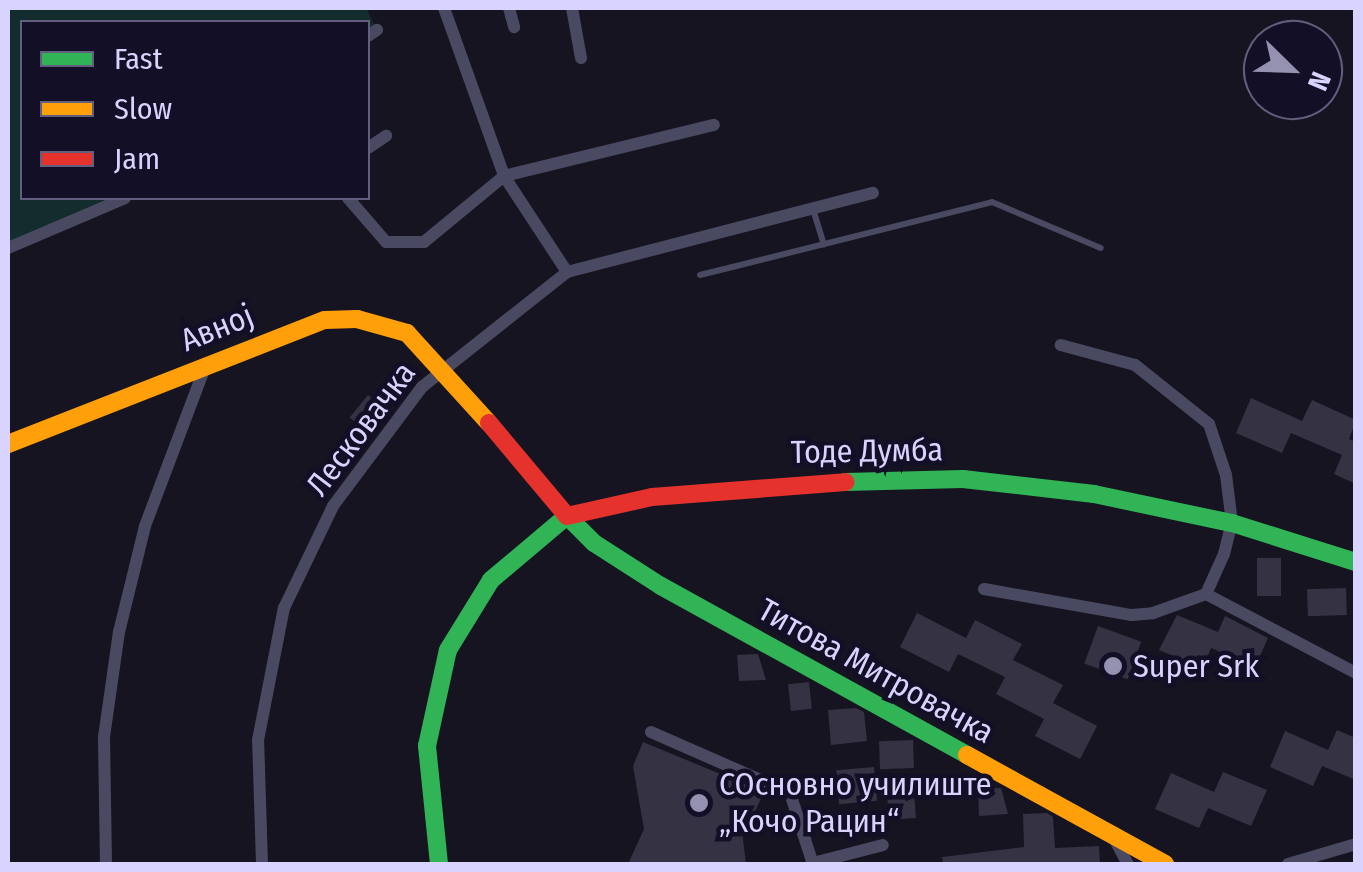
<!DOCTYPE html>
<html>
<head>
<meta charset="utf-8">
<style>
  body { margin:0 }
  #map { position:relative; width:1363px; height:872px; overflow:hidden; background:#161421; font-family:"Fira Sans Condensed",sans-serif }
  div>[style] { position:absolute }
  [style*='--x'] { left:calc(var(--x)*1px); top:calc(var(--y)*1px); width:calc(var(--w)*1px); rotate:calc(var(--a)*1deg) }
  .green>* { inset:0; background:#132c2d }
  .building>* { inset:0; background:#343243; transform-origin:0 0 }
  .lane>* { height:6px; margin:-3px; padding:0 3px; transform-origin:3px; border-radius:3px; background:#4a4962 }
  .street>* { height:12px; margin:-6px; padding:0 6px; transform-origin:6px; border-radius:6px; background:#4a4962 }
  .fast>* { height:18px; margin:-9px; padding:0 9px; transform-origin:9px; border-radius:9px; background:#30b455 }
  .slow>* { height:18px; margin:-9px; padding:0 9px; transform-origin:9px; border-radius:9px; background:#ff9f0a }
  .jam>* { height:18px; margin:-9px; padding:0 9px; transform-origin:9px; border-radius:9px; background:#e5322d }
  .dots>* { width:28px; height:28px; translate:-50% -50%; box-sizing:border-box; border:5px solid #130f26; border-radius:50% }
  span { translate:-50% -50%; white-space:nowrap; text-align:center; line-height:1.15; -webkit-text-stroke:9px #130f26; paint-order:stroke }
  .street-label { font-size:32px; color:#d9d4ff }
  .poi-label { font-size:32px; color:#d9d4ff }
  .left { translate:0 -50%; text-align:left }
  .frame { position:absolute; inset:0; border:10px solid #d9d4ff; pointer-events:none }
  .legend { position:absolute; left:20px; top:20px; width:350px; height:180px; box-sizing:border-box; background:#130f26; border:2px solid #625e7d; margin:0; padding:12px 18px; list-style:none; font-size:30px; color:#d9d4ff }
  .legend li { display:flex; align-items:center; gap:20px; height:50px }
  .legend b { width:50px; border:2px solid #625e7d }
  .north { position:absolute; left:1243px; top:20px; width:100px; height:100px; box-sizing:border-box; background:#130f26; border:2px solid #625e7d; border-radius:50%; rotate:113deg; font-size:28px; font-weight:700; line-height:40px; text-align:center; color:#d9d4ff }
  .north::after { content:''; display:block; margin:auto; width:35px; height:45px; background:#9591b1; clip-path:polygon(50% 0,100% 100%,50% 72%,0 100%) }
</style>
</head>
<body>
<div id="map">
  <div class="green">
    <div style="clip-path:polygon(8px 8px,366px 8px,377px 30px,368px 36px,368px 22px,22px 22px,22px 198px,125px 198px,8px 247px)"></div>
  </div>
  <div class="building">
    <div style="left:368px;top:395px;width:22px;height:29px;rotate:39deg"></div>
    <div style="clip-path:polygon(1251px 398px,1302px 421px,1312px 400px,1356px 420px,1349px 439px,1356px 442px,1356px 484px,1334px 474px,1342px 455px,1291px 433px,1282px 453px,1236px 433px)"></div>
    <div style="left:1257px;top:558px;width:24px;height:38px"></div>
    <div style="left:1346px;top:588px;width:27px;height:39px;rotate:88deg"></div>
    <div style="clip-path:polygon(917px 613px,966px 638px,975px 620px,1022px 644px,1013px 660px,1063px 685px,1053px 703px,1097px 726px,1080px 759px,1035px 736px,1044px 719px,996px 694px,1005px 677px,958px 654px,949px 672px,900px 647px)"></div>
    <div style="clip-path:polygon(1177px 615px,1218px 632px,1225px 616px,1268px 638px,1255px 667px,1211px 648px,1203px 668px,1159px 650px)"></div>
    <div style="left:1098px;top:626px;width:46px;height:40px;rotate:20deg"></div>
    <div style="clip-path:polygon(758px 654px,766px 680px,739px 681px,737px 655px)"></div>
    <div style="left:809px;top:682px;width:27px;height:21px;rotate:84deg"></div>
    <div style="clip-path:polygon(856px 708px,864px 712px,867px 741px,831px 745px,828px 710px)"></div>
    <div style="clip-path:polygon(1337px 730px,1356px 738px,1356px 780px,1322px 766px,1313px 786px,1270px 767px,1285px 731px,1328px 750px)"></div>
    <div style="left:913px;top:740px;width:28px;height:34px;rotate:88deg"></div>
    <div style="clip-path:polygon(643px 742px,764px 792px,752px 818px,740px 815px,746px 864px,628px 864px,644px 829px,633px 766px)"></div>
    <div style="left:874px;top:767px;width:34px;height:38px;rotate:85deg"></div>
    <div style="clip-path:polygon(1223px 772px,1267px 790px,1251px 826px,1208px 808px,1199px 828px,1155px 809px,1171px 773px,1214px 792px)"></div>
    <div style="clip-path:polygon(1001px 788px,1008px 814px,979px 816px,978px 789px)"></div>
    <div style="left:914px;top:791px;width:27px;height:27px;rotate:86deg"></div>
    <div style="clip-path:polygon(1047px 813px,1053px 817px,1055px 848px,1099px 846px,1100px 864px,943px 864px,942px 857px,1024px 847px,1023px 814px)"></div>
  </div>
  <div class="lane">
    <div style="--x:813;--y:209;--w:37;--a:73"></div>
    <div style="--x:700;--y:275;--w:301;--a:-14"></div>
    <div style="--x:992;--y:202;--w:118;--a:22.9"></div>
  </div>
  <div class="street">
    <div style="--x:444;--y:8;--w:178;--a:70.3"></div>
    <div style="--x:504;--y:176;--w:115;--a:56.7"></div>
    <div style="--x:509;--y:8;--w:20;--a:75"></div>
    <div style="--x:572;--y:8;--w:51;--a:79.8"></div>
    <div style="--x:368;--y:36;--w:11;--a:-34"></div>
    <div style="--x:368;--y:148;--w:22;--a:-34"></div>
    <div style="--x:348;--y:198;--w:58;--a:49.2"></div>
    <div style="--x:386;--y:242;--w:38;--a:0"></div>
    <div style="--x:424;--y:242;--w:104;--a:-39.5"></div>
    <div style="--x:504;--y:176;--w:216;--a:-13.7"></div>
    <div style="--x:8;--y:248;--w:127;--a:-23.1"></div>
    <div style="--x:984;--y:589;--w:150;--a:10"></div>
    <div style="--x:1132;--y:615;--w:21;--a:-5"></div>
    <div style="--x:1153;--y:613;--w:56;--a:-19.7"></div>
    <div style="--x:1206;--y:594;--w:44;--a:-65.8"></div>
    <div style="--x:1224;--y:554;--w:32;--a:-76"></div>
    <div style="--x:1232;--y:523;--w:48;--a:-97.1"></div>
    <div style="--x:1226;--y:475;--w:54;--a:-108.4"></div>
    <div style="--x:1209;--y:424;--w:95;--a:-141.4"></div>
    <div style="--x:1135;--y:365;--w:77;--a:-164.9"></div>
    <div style="--x:1206;--y:594;--w:170;--a:27.8"></div>
    <div style="--x:651;--y:732;--w:152;--a:23.7"></div>
    <div style="--x:790;--y:793;--w:75;--a:72.1"></div>
    <div style="--x:1115;--y:840;--w:27;--a:62"></div>
    <div style="--x:813;--y:863;--w:72;--a:-14.4"></div>
    <div style="--x:106;--y:864;--w:127;--a:-90.9"></div>
    <div style="--x:104;--y:737;--w:106;--a:-81.9"></div>
    <div style="--x:119;--y:632;--w:109;--a:-76.2"></div>
    <div style="--x:145;--y:526;--w:170;--a:-69.3"></div>
    <div style="--x:262;--y:864;--w:124;--a:-91.8"></div>
    <div style="--x:258;--y:740;--w:135;--a:-78.9"></div>
    <div style="--x:284;--y:608;--w:113;--a:-64.3"></div>
    <div style="--x:333;--y:506;--w:149;--a:-53.2"></div>
    <div style="--x:422;--y:387;--w:185;--a:-38.4"></div>
    <div style="--x:567;--y:272;--w:316;--a:-14.5"></div>
    <div style="--x:1288;--y:864;--w:71;--a:-16.4"></div>
  </div>
  <div class="fast">
    <div style="--x:845;--y:482;--w:118;--a:-1.5"></div>
    <div style="--x:963;--y:479;--w:132;--a:6.5"></div>
    <div style="--x:1094;--y:494;--w:141;--a:11.9"></div>
    <div style="--x:1232;--y:523;--w:130;--a:17.5"></div>
    <div style="--x:439;--y:864;--w:119;--a:-95.8"></div>
    <div style="--x:427;--y:746;--w:98;--a:-77.7"></div>
    <div style="--x:448;--y:650;--w:82;--a:-58.4"></div>
    <div style="--x:491;--y:580;--w:99;--a:-40.1"></div>
    <div style="--x:567;--y:516;--w:38;--a:45"></div>
    <div style="--x:594;--y:543;--w:80;--a:32.7"></div>
    <div style="--x:661;--y:586;--w:350;--a:28.9"></div>
  </div>
  <div class="slow">
    <div style="--x:8;--y:444;--w:340;--a:-21.4"></div>
    <div style="--x:325;--y:320;--w:32;--a:-2"></div>
    <div style="--x:357;--y:319;--w:52;--a:15.6"></div>
    <div style="--x:407;--y:333;--w:122;--a:47.7"></div>
    <div style="--x:967;--y:755;--w:226;--a:28.8"></div>
  </div>
  <div class="jam">
    <div style="--x:489;--y:423;--w:121;--a:50"></div>
    <div style="--x:567;--y:516;--w:87;--a:-12.6"></div>
    <div style="--x:652;--y:497;--w:194;--a:-4.4"></div>
  </div>
  <div class="dots">
    <div style="left:1113px;top:666px;background:#9591b1"></div>
    <div style="left:699px;top:803px;background:#9591b1"></div>
  </div>
  <div class="street-label">
    <span style="left:217px;top:328px;rotate:-22deg">Авној</span>
    <span style="left:361px;top:429px;rotate:-53deg">Лесковачка</span>
    <span style="left:867px;top:451px;rotate:-1deg">Тоде Думба</span>
    <span style="left:876px;top:671px;rotate:29deg">Титова Митровачка</span>
  </div>
  <div class="poi-label">
    <span class="left" style="left:1133px;top:666px">Super Srk</span>
    <span class="left" style="left:719px;top:803px">СОсновно училиште<br>„Кочо Рацин“</span>
  </div>
  <div class="frame"></div>
  <ul class="legend">
  <li><b style="height:12px;background:#30b455"></b>Fast</li>
  <li><b style="height:12px;background:#ff9f0a"></b>Slow</li>
  <li><b style="height:12px;background:#e5322d"></b>Jam</li>
  </ul>
  <div class="north">N</div>
</div>
</body>
</html>
